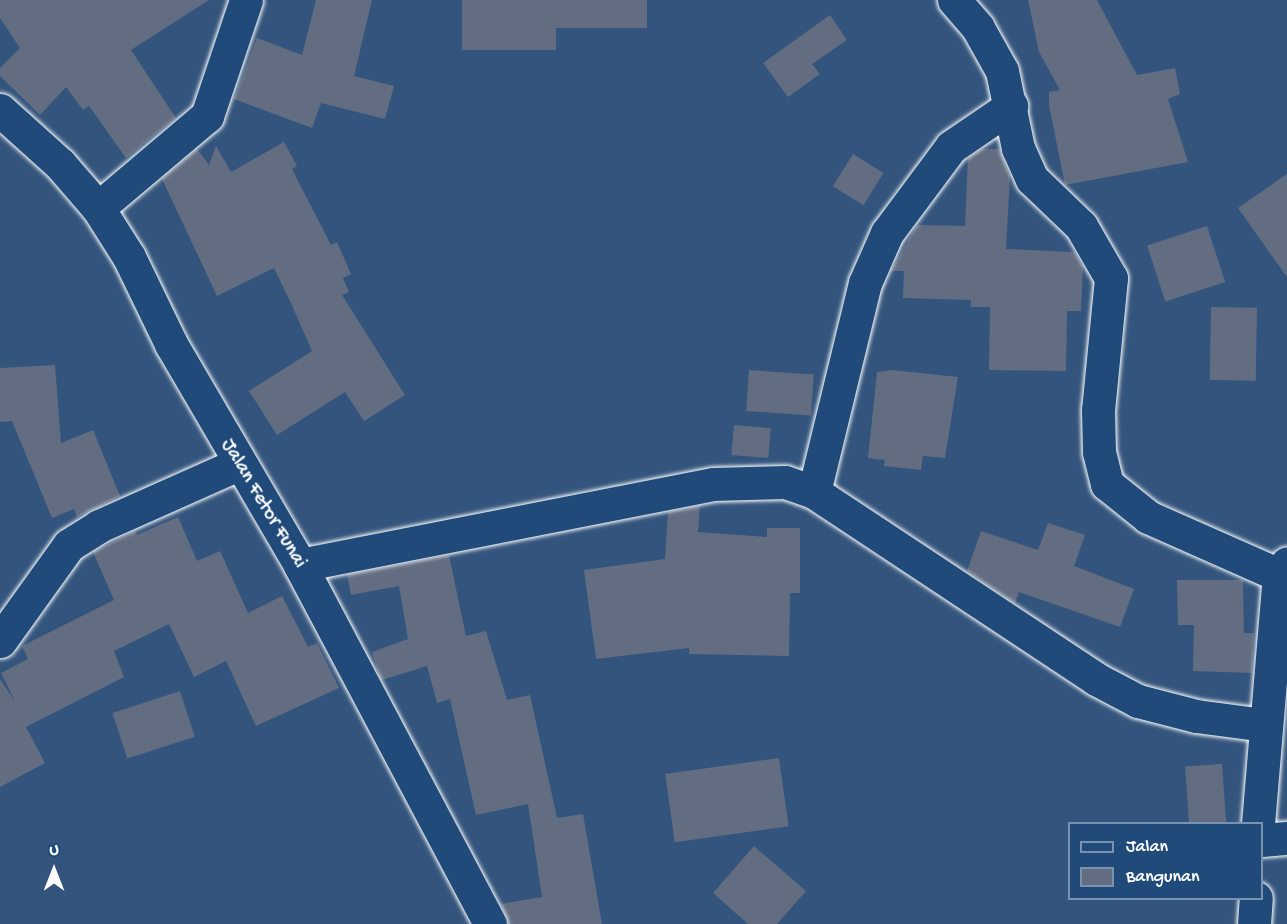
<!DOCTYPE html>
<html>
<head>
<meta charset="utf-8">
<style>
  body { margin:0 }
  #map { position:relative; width:1287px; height:924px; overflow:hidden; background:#33547c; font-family:"Gochi Hand",sans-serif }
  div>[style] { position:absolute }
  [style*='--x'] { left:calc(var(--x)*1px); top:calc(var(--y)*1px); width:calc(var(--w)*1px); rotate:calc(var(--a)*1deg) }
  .building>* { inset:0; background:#626d82; transform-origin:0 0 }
  .roads { filter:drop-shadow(0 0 2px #fff) drop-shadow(0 0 2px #fff) }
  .street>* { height:33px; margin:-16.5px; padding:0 16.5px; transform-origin:16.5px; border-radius:16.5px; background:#1f4a7a }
  .secondary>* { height:33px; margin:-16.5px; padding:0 16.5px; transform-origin:16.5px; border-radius:16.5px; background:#1f4a7a }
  span { translate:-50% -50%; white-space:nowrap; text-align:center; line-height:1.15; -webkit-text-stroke:5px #1f4a7a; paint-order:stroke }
  .street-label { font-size:20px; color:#fff }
  .legend { position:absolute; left:1068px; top:822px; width:195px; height:78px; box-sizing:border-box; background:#1f4a7a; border:2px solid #7992af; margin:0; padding:8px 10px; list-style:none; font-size:18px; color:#fff }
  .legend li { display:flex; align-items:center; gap:12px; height:30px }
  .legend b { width:30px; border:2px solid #7992af }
  .north { position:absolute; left:24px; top:840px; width:60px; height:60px; -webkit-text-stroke:4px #1f4a7a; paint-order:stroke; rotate:0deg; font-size:16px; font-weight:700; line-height:24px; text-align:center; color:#fff }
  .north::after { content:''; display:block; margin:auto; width:21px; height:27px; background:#fff; clip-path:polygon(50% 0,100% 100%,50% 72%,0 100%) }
</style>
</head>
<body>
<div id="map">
  <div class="building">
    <div style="clip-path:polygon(0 0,209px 0,131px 50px,176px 118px,126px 158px,89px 106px,83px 110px,66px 87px,40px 115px,0 76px,0 68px,20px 48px,0 18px)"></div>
    <div style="clip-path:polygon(316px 0,372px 0,354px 76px,394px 86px,385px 119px,321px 103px,312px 128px,234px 99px,257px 38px,302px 55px)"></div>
    <div style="clip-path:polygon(462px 0,647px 0,647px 28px,556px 28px,556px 50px,462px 50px)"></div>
    <div style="clip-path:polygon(1028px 0,1097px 0,1137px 75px,1175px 68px,1180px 94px,1168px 99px,1188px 162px,1065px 185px,1049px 105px,1049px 92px,1060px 90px,1039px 52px)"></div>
    <div style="clip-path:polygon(830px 15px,847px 40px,812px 64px,820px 74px,788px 97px,763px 63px)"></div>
    <div style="clip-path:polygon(284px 142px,297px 166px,292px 169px,331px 245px,337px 242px,351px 274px,343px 278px,349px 292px,342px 295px,405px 395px,364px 421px,345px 392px,277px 435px,249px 391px,312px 351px,290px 301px,274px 268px,217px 296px,162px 179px,197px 149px,209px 165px,216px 146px,231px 172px)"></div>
    <div style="clip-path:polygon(982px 149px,999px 149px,1010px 176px,1006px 249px,1074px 252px,1083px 267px,1081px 311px,1067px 311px,1066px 371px,989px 370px,990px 307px,971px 307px,971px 300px,903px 298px,904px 271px,891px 271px,917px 225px,965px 226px,968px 158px)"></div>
    <div style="left:853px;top:154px;width:36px;height:38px;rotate:32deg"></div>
    <div style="clip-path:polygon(1287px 174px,1287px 277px,1238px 208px)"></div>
    <div style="left:1207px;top:226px;width:59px;height:63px;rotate:72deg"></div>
    <div style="left:1211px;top:307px;width:46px;height:73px;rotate:1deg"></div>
    <div style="clip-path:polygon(55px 365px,61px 443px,93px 430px,120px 496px,77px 517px,74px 509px,52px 518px,12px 421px,0 422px,0 368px)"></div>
    <div style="left:749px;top:370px;width:65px;height:41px;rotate:4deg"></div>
    <div style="clip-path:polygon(892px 370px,958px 377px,945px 458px,923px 456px,921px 470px,884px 466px,885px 460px,868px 458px,877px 372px)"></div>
    <div style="left:734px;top:425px;width:37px;height:30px;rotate:5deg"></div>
    <div style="clip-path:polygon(700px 506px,698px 532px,767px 537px,767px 528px,800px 528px,800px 593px,790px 593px,789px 656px,689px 654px,689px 648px,596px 659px,584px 570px,665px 559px,668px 512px)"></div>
    <div style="clip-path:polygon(178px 517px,197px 561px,220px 551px,248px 613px,282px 596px,308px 647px,317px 643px,339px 688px,256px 726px,226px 661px,194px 677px,169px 624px,114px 651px,124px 677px,26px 727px,45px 763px,0 787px,0 679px,15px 701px,1px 673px,28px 659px,22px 646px,114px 600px,93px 552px,135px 531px,137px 535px)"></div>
    <div style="clip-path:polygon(1048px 523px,1085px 535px,1074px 566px,1134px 589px,1120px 627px,1019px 592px,1015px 603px,967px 571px,981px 531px,1038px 550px)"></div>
    <div style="clip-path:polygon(449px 555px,466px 636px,486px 631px,507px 700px,530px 695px,557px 818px,583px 814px,602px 924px,509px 924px,501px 904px,542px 897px,528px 804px,476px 815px,450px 699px,437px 703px,427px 666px,382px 680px,380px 677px,372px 652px,408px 639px,399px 586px,351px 595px,347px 575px)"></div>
    <div style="clip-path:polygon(1177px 580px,1243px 580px,1244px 633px,1254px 633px,1252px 673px,1193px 671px,1194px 625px,1178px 625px)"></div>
    <div style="left:180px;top:691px;width:48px;height:71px;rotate:72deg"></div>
    <div style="left:779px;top:758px;width:69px;height:115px;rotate:82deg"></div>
    <div style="left:1222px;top:764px;width:60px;height:37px;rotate:86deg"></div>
    <div style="clip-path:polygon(754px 846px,806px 891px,777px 924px,748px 924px,713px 893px)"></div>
  </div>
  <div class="roads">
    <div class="street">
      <div style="--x:954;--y:0;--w:37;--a:49"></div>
      <div style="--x:978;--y:28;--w:49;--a:60.8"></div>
      <div style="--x:1002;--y:71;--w:79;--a:78.3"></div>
      <div style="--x:1018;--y:148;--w:34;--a:66"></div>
      <div style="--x:1032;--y:179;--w:68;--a:43.8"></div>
      <div style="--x:1081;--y:226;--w:60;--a:60"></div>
      <div style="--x:1111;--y:278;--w:133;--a:95.6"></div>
      <div style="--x:1098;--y:410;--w:42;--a:88.6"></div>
      <div style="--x:1099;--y:452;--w:33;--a:76"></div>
      <div style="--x:1107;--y:484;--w:53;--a:38.8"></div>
      <div style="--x:1148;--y:517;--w:143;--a:23.9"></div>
      <div style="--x:98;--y:208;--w:143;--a:-40.2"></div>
      <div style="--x:207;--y:116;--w:122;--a:-71.4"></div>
      <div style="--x:814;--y:492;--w:215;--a:-76.3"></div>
      <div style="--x:865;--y:283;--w:55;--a:-66.3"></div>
      <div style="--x:887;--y:233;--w:107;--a:-53.3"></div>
      <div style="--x:951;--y:147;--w:73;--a:-34.3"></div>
      <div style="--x:300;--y:565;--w:421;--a:-11.1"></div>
      <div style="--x:713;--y:484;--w:72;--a:-1.6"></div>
      <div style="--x:785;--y:482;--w:31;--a:19"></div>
      <div style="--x:814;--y:492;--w:338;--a:33.5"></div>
      <div style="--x:1096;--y:679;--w:47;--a:27.6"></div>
      <div style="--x:1138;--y:701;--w:60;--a:14.5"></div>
      <div style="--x:1196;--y:716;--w:69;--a:7.5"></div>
      <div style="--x:0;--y:641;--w:118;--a:-54.3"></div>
      <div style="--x:69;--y:545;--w:36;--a:-32"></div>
      <div style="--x:99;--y:526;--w:152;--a:-24"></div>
      <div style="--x:1258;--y:824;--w:250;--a:-85.2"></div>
      <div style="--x:1279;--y:575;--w:14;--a:-56"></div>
      <div style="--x:1262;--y:840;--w:25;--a:-5"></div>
      <div style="--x:1254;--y:924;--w:26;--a:-86"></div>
    </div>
    <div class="secondary">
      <div style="--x:0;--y:110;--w:81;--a:42"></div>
      <div style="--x:60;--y:164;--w:58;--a:49.2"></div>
      <div style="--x:98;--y:208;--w:58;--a:57.7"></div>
      <div style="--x:129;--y:257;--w:97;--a:64.2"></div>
      <div style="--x:171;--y:344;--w:256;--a:59.7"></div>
      <div style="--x:300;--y:565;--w:406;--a:62.1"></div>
    </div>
  </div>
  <div class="street-label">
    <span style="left:263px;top:504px;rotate:59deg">Jalan Fetor Funai</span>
  </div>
  <ul class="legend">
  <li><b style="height:8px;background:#1f4a7a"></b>Jalan</li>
  <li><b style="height:16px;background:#626d82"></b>Bangunan</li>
  </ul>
  <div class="north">U</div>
</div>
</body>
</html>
